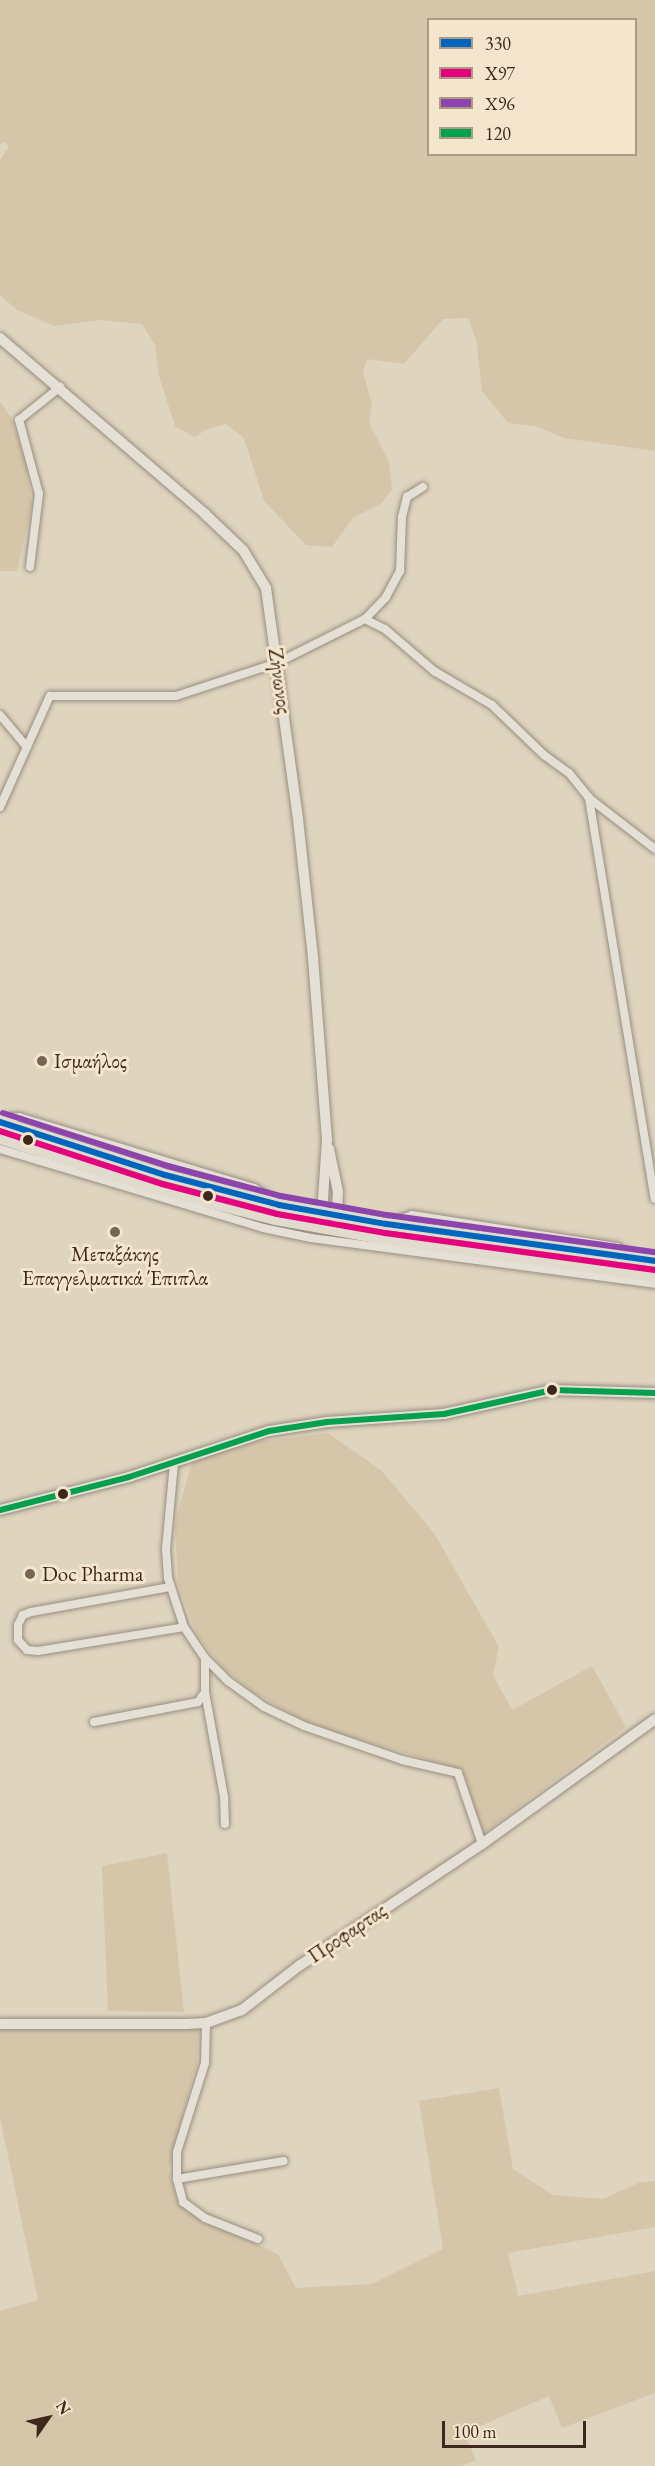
<!DOCTYPE html>
<html>
<head>
<meta charset="utf-8">
<style>
  body { margin:0 }
  #map { position:relative; width:655px; height:2466px; overflow:hidden; background:#dfd4be; font-family:"EB Garamond",serif }
  div>[style] { position:absolute }
  [style*='--x'] { left:calc(var(--x)*1px); top:calc(var(--y)*1px); width:calc(var(--w)*1px); rotate:calc(var(--a)*1deg) }
  .green>* { inset:0; background:#d6c6a9 }
  .roads { filter:drop-shadow(0 0 2px #988e81) drop-shadow(0 0 2px #988e81) }
  .street>* { height:8px; margin:-4px; padding:0 4px; transform-origin:4px; border-radius:4px; background:#e5e0d5 }
  .secondary>* { height:10px; margin:-5px; padding:0 5px; transform-origin:5px; border-radius:5px; background:#e5e0d5 }
  .primary>* { height:12px; margin:-6px; padding:0 6px; transform-origin:6px; border-radius:6px; background:#e1dbce }
  .bus-1>* { height:6px; margin:-3px; padding:0 3px; transform-origin:3px; border-radius:3px; background:#0065bd }
  .bus-2>* { height:6px; margin:-3px; padding:0 3px; transform-origin:3px; border-radius:3px; background:#e5007d }
  .bus-3>* { height:6px; margin:-3px; padding:0 3px; transform-origin:3px; border-radius:3px; background:#8e44ad }
  .bus-4>* { height:6px; margin:-3px; padding:0 3px; transform-origin:3px; border-radius:3px; background:#03a04e }
  .dots>* { width:16px; height:16px; translate:-50% -50%; box-sizing:border-box; border:3px solid #f3e6cc; border-radius:50% }
  span { translate:-50% -50%; white-space:nowrap; text-align:center; line-height:1.15; -webkit-text-stroke:6px #f3e6cc; paint-order:stroke }
  .street-label { font-size:21px; color:#3e271d }
  .poi-label { font-size:21px; color:#3e271d }
  .left { translate:0 -50%; text-align:left }
  .legend { position:absolute; left:427px; top:18px; width:210px; height:138px; box-sizing:border-box; background:#f3e6cc; border:2px solid #ab9a86; margin:0; padding:8px 10px; list-style:none; font-size:18px; color:#3e271d }
  .legend li { display:flex; align-items:center; gap:12px; height:30px }
  .legend b { width:30px; border:2px solid #ab9a86 }
  .north { position:absolute; left:18px; top:2388px; width:60px; height:60px; -webkit-text-stroke:4px #f3e6cc; paint-order:stroke; rotate:56deg; font-size:16px; font-weight:700; line-height:24px; text-align:center; color:#3e271d }
  .north::after { content:''; display:block; margin:auto; width:21px; height:27px; background:#3e271d; clip-path:polygon(50% 0,100% 100%,50% 72%,0 100%) }
  .scale { position:absolute; left:442px; top:2421px; width:144px; height:27px; box-sizing:border-box; border:3px solid #3e271d; border-top:0; padding-left:8px; font-size:18px; line-height:21px; white-space:nowrap; color:#3e271d; -webkit-text-stroke:4px #f3e6cc; paint-order:stroke }
</style>
</head>
<body>
<div id="map">
  <div class="green">
    <div style="clip-path:polygon(evenodd,0 0,655px 0,655px 451px,564px 438px,535px 426px,508px 423px,482px 391px,476px 339px,468px 318px,443px 319px,404px 364px,367px 359px,363px 372px,372px 405px,369px 423px,389px 462px,392px 489px,382px 503px,353px 518px,332px 547px,306px 545px,264px 501px,244px 438px,226px 424px,208px 429px,194px 437px,175px 426px,159px 376px,155px 345px,142px 324px,100px 320px,54px 326px,17px 310px,0 295px,0 160px,9px 147px,5px 142px,0 144px,0 0,428px 20px,636px 20px,636px 154px,428px 154px,428px 20px)"></div>
    <div style="clip-path:polygon(0 402px,11px 417px,26px 464px,32px 506px,17px 571px,0 571px)"></div>
    <div style="clip-path:polygon(328px 1433px,382px 1471px,434px 1533px,499px 1647px,493px 1675px,512px 1710px,592px 1666px,626px 1727px,483px 1834px,462px 1770px,311px 1725px,253px 1692px,223px 1668px,197px 1635px,178px 1583px,175px 1523px,192px 1462px,255px 1442px)"></div>
    <div style="clip-path:polygon(167px 1853px,184px 2012px,108px 2011px,102px 1866px)"></div>
    <div style="clip-path:polygon(198px 2027px,197px 2062px,168px 2170px,178px 2203px,208px 2223px,278px 2254px,296px 2288px,372px 2284px,443px 2249px,419px 2101px,499px 2088px,513px 2169px,553px 2195px,603px 2199px,638px 2183px,655px 2181px,655px 2227px,508px 2253px,518px 2296px,655px 2271px,655px 2393px,562px 2428px,549px 2396px,464px 2433px,476px 2460px,462px 2466px,0 2466px,0 2311px,38px 2300px,0 2117px,0 2028px)"></div>
  </div>
  <div class="roads">
    <div class="street">
      <div style="--x:30;--y:567;--w:74;--a:-83"></div>
      <div style="--x:39;--y:494;--w:77;--a:-105.1"></div>
      <div style="--x:19;--y:420;--w:53;--a:-38.8"></div>
      <div style="--x:365;--y:619;--w:30;--a:-46"></div>
      <div style="--x:386;--y:597;--w:30;--a:-62"></div>
      <div style="--x:400;--y:571;--w:54;--a:-87.9"></div>
      <div style="--x:402;--y:517;--w:21;--a:-76"></div>
      <div style="--x:407;--y:497;--w:19;--a:-32"></div>
      <div style="--x:0;--y:715;--w:42;--a:49.8"></div>
      <div style="--x:589;--y:798;--w:406;--a:80.7"></div>
      <div style="--x:0;--y:807;--w:122;--a:-65.8"></div>
      <div style="--x:50;--y:696;--w:126;--a:0"></div>
      <div style="--x:176;--y:696;--w:106;--a:-18.1"></div>
      <div style="--x:277;--y:663;--w:98;--a:-26.6"></div>
      <div style="--x:365;--y:619;--w:22;--a:27"></div>
      <div style="--x:385;--y:629;--w:65;--a:40.6"></div>
      <div style="--x:434;--y:671;--w:67;--a:30.4"></div>
      <div style="--x:492;--y:705;--w:72;--a:43.9"></div>
      <div style="--x:544;--y:755;--w:31;--a:36"></div>
      <div style="--x:569;--y:773;--w:32;--a:51"></div>
      <div style="--x:589;--y:798;--w:83;--a:37.7"></div>
      <div style="--x:0;--y:1119;--w:19;--a:-6"></div>
      <div style="--x:19;--y:1117;--w:245;--a:16.8"></div>
      <div style="--x:254;--y:1188;--w:26;--a:32"></div>
      <div style="--x:0;--y:1149;--w:275;--a:16.7"></div>
      <div style="--x:263;--y:1228;--w:49;--a:11.8"></div>
      <div style="--x:311;--y:1238;--w:347;--a:7.6"></div>
      <div style="--x:388;--y:1223;--w:25;--a:-18"></div>
      <div style="--x:412;--y:1215;--w:207;--a:8.9"></div>
      <div style="--x:617;--y:1247;--w:15;--a:32"></div>
      <div style="--x:174;--y:1463;--w:86;--a:95.3"></div>
      <div style="--x:166;--y:1549;--w:29;--a:86"></div>
      <div style="--x:168;--y:1578;--w:52;--a:71.9"></div>
      <div style="--x:184;--y:1627;--w:37;--a:56"></div>
      <div style="--x:205;--y:1658;--w:33;--a:45"></div>
      <div style="--x:228;--y:1681;--w:44;--a:35.8"></div>
      <div style="--x:264;--y:1707;--w:44;--a:25.4"></div>
      <div style="--x:304;--y:1726;--w:104;--a:19.1"></div>
      <div style="--x:402;--y:1760;--w:57;--a:13.1"></div>
      <div style="--x:458;--y:1773;--w:75;--a:71.3"></div>
      <div style="--x:170;--y:1587;--w:141;--a:169.8"></div>
      <div style="--x:31;--y:1612;--w:9;--a:159"></div>
      <div style="--x:23;--y:1615;--w:11;--a:117"></div>
      <div style="--x:18;--y:1625;--w:15;--a:90"></div>
      <div style="--x:18;--y:1640;--w:13;--a:48"></div>
      <div style="--x:27;--y:1650;--w:11;--a:5"></div>
      <div style="--x:38;--y:1651;--w:148;--a:-9.3"></div>
      <div style="--x:205;--y:1692;--w:107;--a:79.7"></div>
      <div style="--x:224;--y:1797;--w:27;--a:88"></div>
      <div style="--x:94;--y:1722;--w:106;--a:-10.9"></div>
      <div style="--x:198;--y:1702;--w:12;--a:-55"></div>
      <div style="--x:205;--y:1692;--w:34;--a:-90"></div>
      <div style="--x:206;--y:2023;--w:40;--a:91.4"></div>
      <div style="--x:205;--y:2063;--w:93;--a:107.5"></div>
      <div style="--x:177;--y:2152;--w:27;--a:90"></div>
      <div style="--x:177;--y:2179;--w:24;--a:75"></div>
      <div style="--x:183;--y:2202;--w:27;--a:36"></div>
      <div style="--x:205;--y:2218;--w:57;--a:21.6"></div>
      <div style="--x:177;--y:2179;--w:108;--a:-9.6"></div>
    </div>
    <div class="secondary">
      <div style="--x:0;--y:338;--w:270;--a:40.6"></div>
      <div style="--x:205;--y:514;--w:52;--a:43.5"></div>
      <div style="--x:243;--y:550;--w:44;--a:58.8"></div>
      <div style="--x:266;--y:588;--w:233;--a:82.1"></div>
      <div style="--x:298;--y:819;--w:140;--a:83.8"></div>
      <div style="--x:313;--y:958;--w:183;--a:85.6"></div>
      <div style="--x:327;--y:1140;--w:87;--a:93.9"></div>
      <div style="--x:329;--y:1149;--w:44;--a:78.2"></div>
      <div style="--x:338;--y:1192;--w:37;--a:93"></div>
      <div style="--x:0;--y:1510;--w:133;--a:-14.3"></div>
      <div style="--x:129;--y:1477;--w:147;--a:-18.2"></div>
      <div style="--x:269;--y:1431;--w:59;--a:-8.8"></div>
      <div style="--x:327;--y:1422;--w:117;--a:-3.9"></div>
      <div style="--x:444;--y:1414;--w:111;--a:-12.5"></div>
      <div style="--x:552;--y:1390;--w:103;--a:1.7"></div>
      <div style="--x:0;--y:2024;--w:186;--a:0"></div>
      <div style="--x:186;--y:2024;--w:20;--a:-3"></div>
      <div style="--x:206;--y:2023;--w:38;--a:-20"></div>
      <div style="--x:242;--y:2010;--w:72;--a:-37.7"></div>
      <div style="--x:299;--y:1966;--w:220;--a:-33.7"></div>
      <div style="--x:482;--y:1844;--w:213;--a:-35.8"></div>
    </div>
    <div class="primary">
      <div style="--x:0;--y:1122;--w:173;--a:17.8"></div>
      <div style="--x:165;--y:1175;--w:118;--a:14.7"></div>
      <div style="--x:279;--y:1205;--w:109;--a:10.1"></div>
      <div style="--x:386;--y:1224;--w:272;--a:7.8"></div>
      <div style="--x:0;--y:1138;--w:167;--a:17.8"></div>
      <div style="--x:159;--y:1189;--w:121;--a:14.4"></div>
      <div style="--x:276;--y:1219;--w:108;--a:10.2"></div>
      <div style="--x:382;--y:1238;--w:276;--a:7.9"></div>
    </div>
  </div>
  <div class="bus-1">
    <div style="--x:0;--y:1122;--w:173;--a:17.8"></div>
    <div style="--x:165;--y:1175;--w:118;--a:14.7"></div>
    <div style="--x:279;--y:1205;--w:109;--a:10.1"></div>
    <div style="--x:386;--y:1224;--w:272;--a:7.8"></div>
  </div>
  <div class="bus-2">
    <div style="--x:0;--y:1131;--w:170;--a:18.1"></div>
    <div style="--x:162;--y:1184;--w:119;--a:14.6"></div>
    <div style="--x:277;--y:1214;--w:110;--a:10"></div>
    <div style="--x:385;--y:1233;--w:272;--a:7.8"></div>
  </div>
  <div class="bus-3">
    <div style="--x:3;--y:1113;--w:173;--a:17.8"></div>
    <div style="--x:168;--y:1166;--w:117;--a:14.9"></div>
    <div style="--x:281;--y:1196;--w:108;--a:10.2"></div>
    <div style="--x:387;--y:1215;--w:271;--a:7.9"></div>
  </div>
  <div class="bus-4">
    <div style="--x:0;--y:1510;--w:133;--a:-14.3"></div>
    <div style="--x:129;--y:1477;--w:147;--a:-18.2"></div>
    <div style="--x:269;--y:1431;--w:59;--a:-8.8"></div>
    <div style="--x:327;--y:1422;--w:117;--a:-3.9"></div>
    <div style="--x:444;--y:1414;--w:111;--a:-12.5"></div>
    <div style="--x:552;--y:1390;--w:103;--a:1.7"></div>
  </div>
  <div class="dots">
    <div style="left:42px;top:1061px;background:#766455"></div>
    <div style="left:28px;top:1140px;background:#3e271d"></div>
    <div style="left:208px;top:1196px;background:#3e271d"></div>
    <div style="left:115px;top:1232px;background:#766455"></div>
    <div style="left:552px;top:1390px;background:#3e271d"></div>
    <div style="left:63px;top:1494px;background:#3e271d"></div>
    <div style="left:30px;top:1574px;background:#766455"></div>
  </div>
  <div class="street-label">
    <span style="left:280px;top:681px;rotate:82deg">Ζήνωνος</span>
    <span style="left:347px;top:1933px;rotate:-34deg">Προφαρτας</span>
  </div>
  <div class="poi-label">
    <span class="left" style="left:54px;top:1061px">Ισμαήλος</span>
    <span style="left:115px;top:1266px">Μεταξάκης<br>Επαγγελματικά Έπιπλα</span>
    <span class="left" style="left:42px;top:1574px">Doc Pharma</span>
  </div>
  <ul class="legend">
  <li><b style="height:8px;background:#0065bd"></b>330</li>
  <li><b style="height:8px;background:#e5007d"></b>X97</li>
  <li><b style="height:8px;background:#8e44ad"></b>Χ96</li>
  <li><b style="height:8px;background:#03a04e"></b>120</li>
  </ul>
  <div class="north">N</div>
  <div class="scale">100 m</div>
</div>
</body>
</html>
